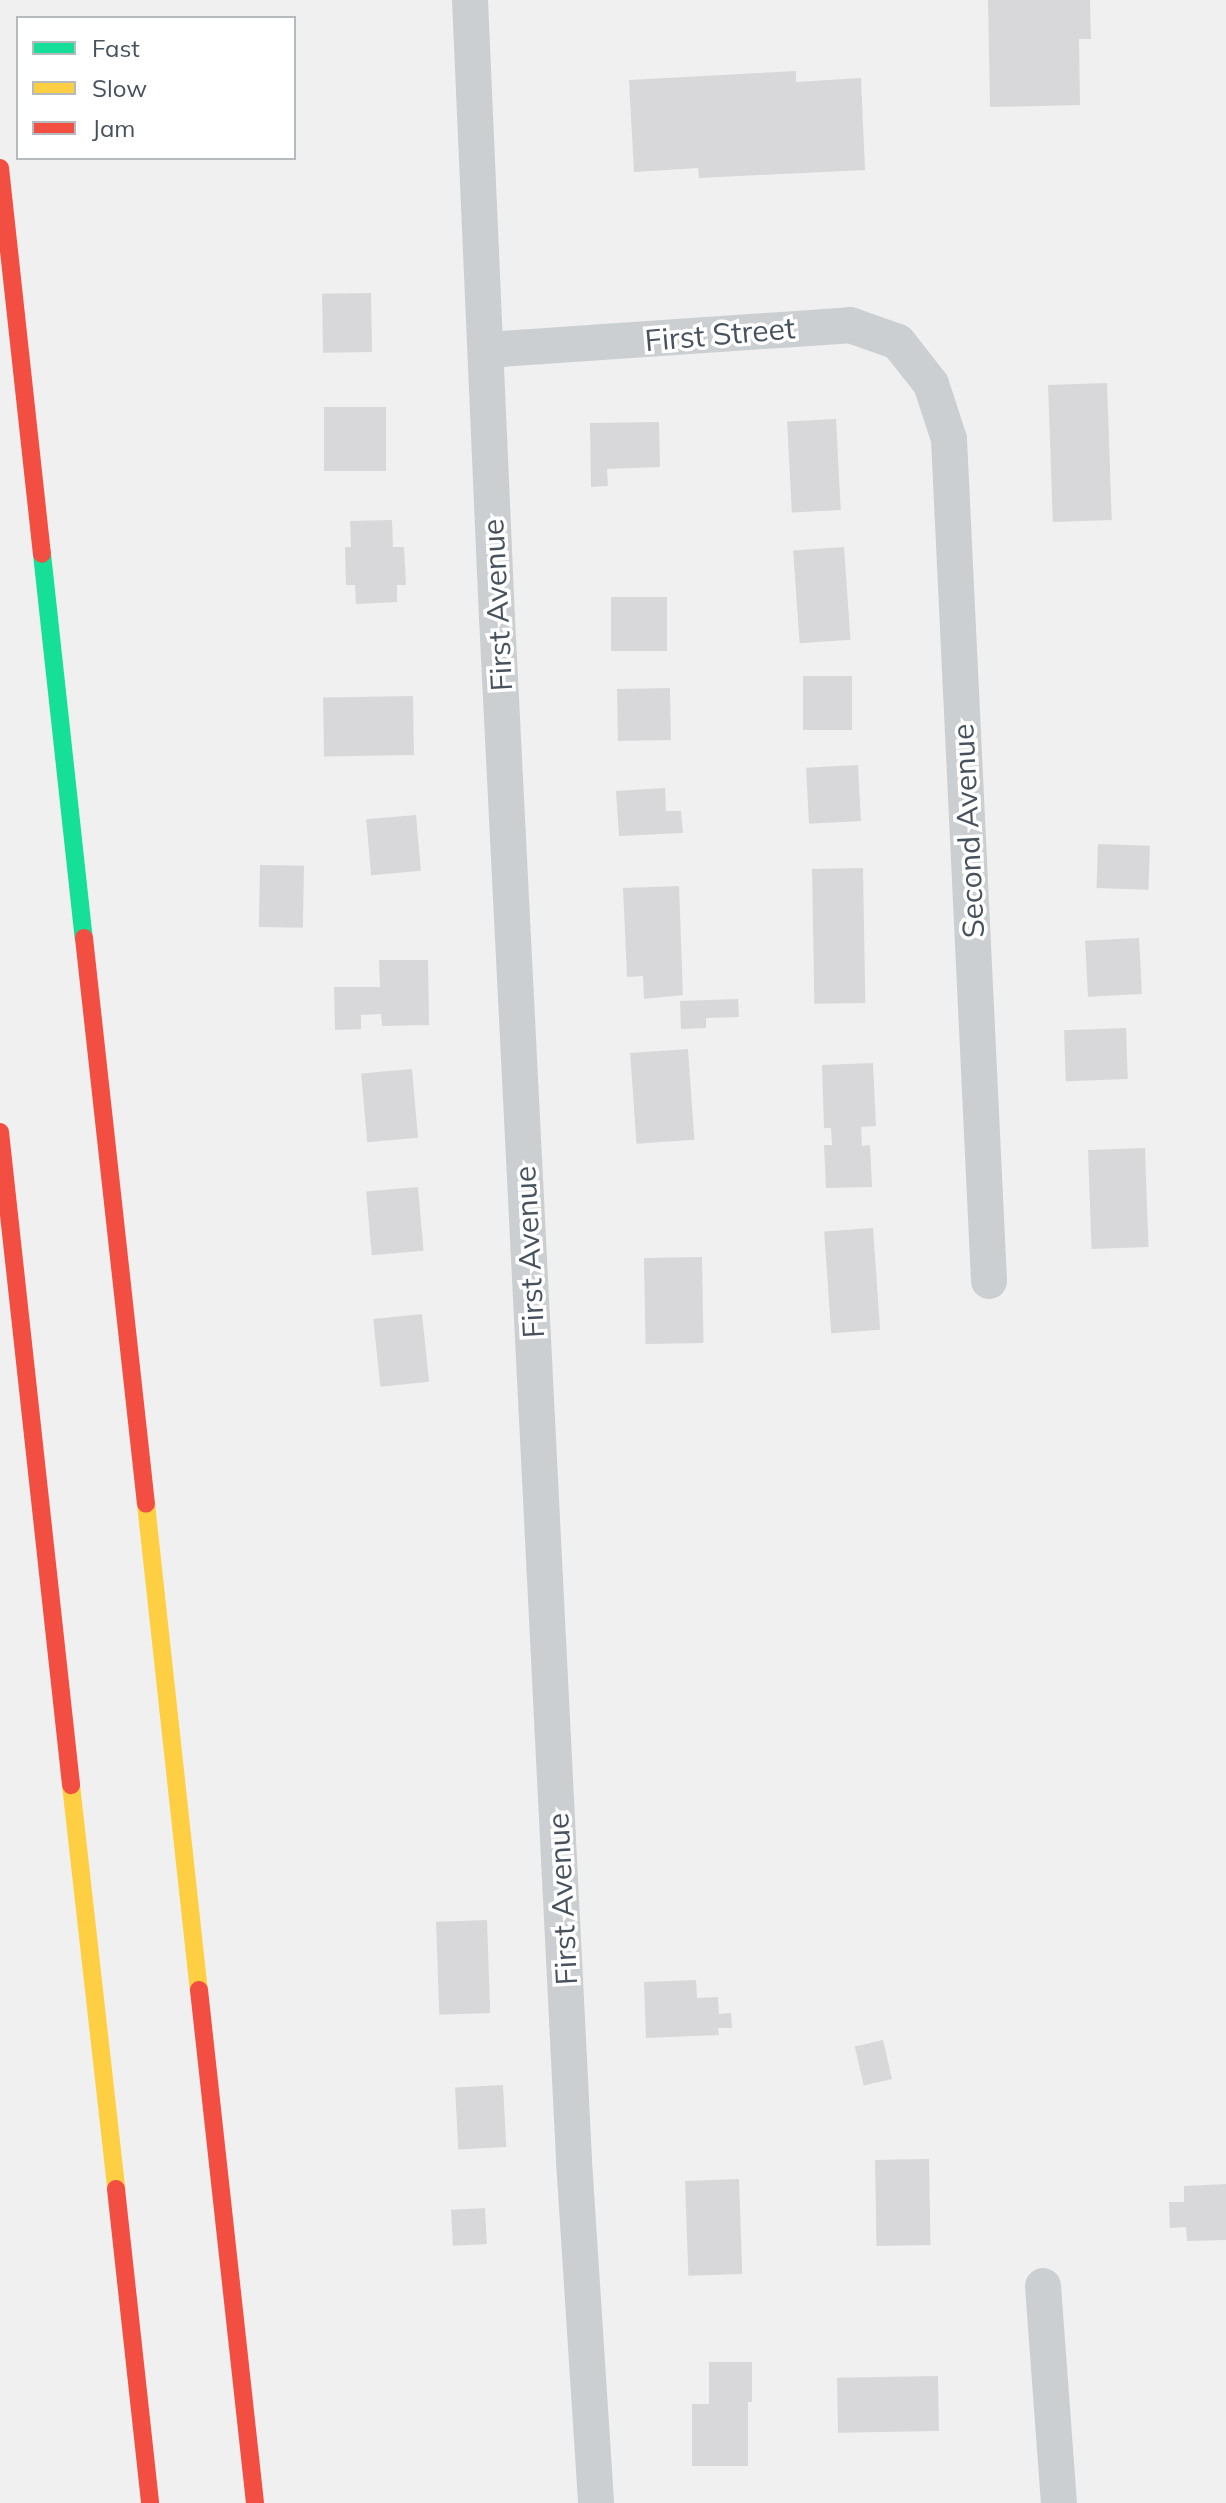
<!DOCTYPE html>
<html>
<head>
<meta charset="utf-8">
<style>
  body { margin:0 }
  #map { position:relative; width:1226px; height:2503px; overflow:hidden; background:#f1f0f0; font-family:Mulish,sans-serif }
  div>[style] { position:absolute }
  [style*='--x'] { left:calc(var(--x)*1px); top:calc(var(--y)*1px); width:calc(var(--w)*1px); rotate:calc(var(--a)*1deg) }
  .building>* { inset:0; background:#d8d8da; transform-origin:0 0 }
  .street>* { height:36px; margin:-18px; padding:0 18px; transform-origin:18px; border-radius:18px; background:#cccfd1 }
  .fast>* { height:18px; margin:-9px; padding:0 9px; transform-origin:9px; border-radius:9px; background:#16e098 }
  .slow>* { height:18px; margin:-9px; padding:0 9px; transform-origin:9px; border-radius:9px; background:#ffcf43 }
  .jam>* { height:18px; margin:-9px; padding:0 9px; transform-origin:9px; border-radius:9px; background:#f24e42 }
  span { translate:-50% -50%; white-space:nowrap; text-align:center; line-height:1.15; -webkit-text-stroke:7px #fff; paint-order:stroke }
  .street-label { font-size:30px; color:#47525e }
  .legend { position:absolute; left:16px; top:16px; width:280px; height:144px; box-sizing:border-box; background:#fff; border:2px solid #b5babf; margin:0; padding:10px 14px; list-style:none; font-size:24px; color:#47525e }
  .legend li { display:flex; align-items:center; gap:16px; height:40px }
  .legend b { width:40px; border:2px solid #b5babf }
</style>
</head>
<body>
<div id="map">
  <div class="building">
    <div style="clip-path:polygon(988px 0,1090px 0,1091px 39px,1079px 39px,1080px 105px,990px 107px)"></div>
    <div style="clip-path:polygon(796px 71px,796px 82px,861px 78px,865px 170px,699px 178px,698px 168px,634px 172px,629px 80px)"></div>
    <div style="left:371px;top:293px;width:59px;height:49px;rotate:89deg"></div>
    <div style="left:1107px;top:383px;width:137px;height:59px;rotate:88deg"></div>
    <div style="left:324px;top:407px;width:62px;height:64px"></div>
    <div style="left:836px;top:419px;width:91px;height:49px;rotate:87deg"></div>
    <div style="clip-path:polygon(659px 422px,660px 467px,607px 469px,608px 486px,591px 487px,590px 423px)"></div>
    <div style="clip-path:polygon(392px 520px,393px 547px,404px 547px,406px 585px,397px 585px,397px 602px,356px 604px,355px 585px,346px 585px,345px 547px,351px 547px,350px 521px)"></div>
    <div style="left:844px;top:547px;width:93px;height:51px;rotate:86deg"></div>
    <div style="left:611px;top:597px;width:56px;height:54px"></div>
    <div style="left:803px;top:676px;width:49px;height:54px"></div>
    <div style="left:670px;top:688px;width:52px;height:53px;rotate:89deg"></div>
    <div style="left:413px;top:696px;width:59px;height:90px;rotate:89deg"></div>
    <div style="left:858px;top:765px;width:56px;height:52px;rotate:87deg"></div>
    <div style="clip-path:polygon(665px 788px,666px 811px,681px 811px,683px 833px,619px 836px,616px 791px)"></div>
    <div style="left:416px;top:815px;width:56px;height:50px;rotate:85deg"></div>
    <div style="left:1098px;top:844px;width:52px;height:44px;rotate:2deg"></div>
    <div style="left:260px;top:865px;width:44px;height:62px;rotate:1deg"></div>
    <div style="left:863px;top:868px;width:135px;height:51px;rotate:89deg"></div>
    <div style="clip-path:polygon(679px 886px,683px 995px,644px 999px,643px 976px,627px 977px,623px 888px)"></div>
    <div style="left:1139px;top:938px;width:56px;height:54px;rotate:87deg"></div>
    <div style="clip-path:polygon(379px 960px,428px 960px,429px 1025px,382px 1026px,381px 1014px,361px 1015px,361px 1029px,335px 1030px,334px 987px,380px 987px)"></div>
    <div style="clip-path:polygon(738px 999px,739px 1017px,706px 1018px,706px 1028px,681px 1029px,680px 1001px)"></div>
    <div style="left:1126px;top:1028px;width:51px;height:62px;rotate:88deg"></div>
    <div style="left:688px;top:1049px;width:91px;height:58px;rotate:86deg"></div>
    <div style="clip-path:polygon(873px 1063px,876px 1126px,861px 1127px,862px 1146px,870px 1145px,872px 1187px,826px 1188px,824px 1145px,832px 1145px,831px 1128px,824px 1128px,822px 1065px)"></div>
    <div style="left:412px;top:1069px;width:69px;height:51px;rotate:85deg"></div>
    <div style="left:1145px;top:1148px;width:99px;height:57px;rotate:88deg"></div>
    <div style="left:418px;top:1187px;width:64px;height:52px;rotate:85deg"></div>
    <div style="left:873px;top:1228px;width:102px;height:49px;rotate:86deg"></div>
    <div style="left:702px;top:1257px;width:86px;height:58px;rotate:89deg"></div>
    <div style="left:422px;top:1314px;width:68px;height:49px;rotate:84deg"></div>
    <div style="left:487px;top:1920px;width:93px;height:51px;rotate:88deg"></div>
    <div style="clip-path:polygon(696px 1980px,697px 1998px,718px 1997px,719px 2014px,731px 2013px,732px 2028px,718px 2028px,719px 2035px,646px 2038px,644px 1982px)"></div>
    <div style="left:883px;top:2040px;width:40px;height:29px;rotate:77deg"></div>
    <div style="left:503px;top:2085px;width:62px;height:48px;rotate:87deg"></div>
    <div style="left:929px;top:2159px;width:86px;height:54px;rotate:89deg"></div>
    <div style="left:739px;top:2179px;width:95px;height:54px;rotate:88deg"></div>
    <div style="clip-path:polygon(1226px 2184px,1226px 2240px,1187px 2241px,1186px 2227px,1170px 2228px,1169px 2202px,1184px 2202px,1184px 2186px)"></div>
    <div style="left:485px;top:2208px;width:36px;height:34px;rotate:87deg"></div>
    <div style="clip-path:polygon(709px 2362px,752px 2362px,752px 2402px,748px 2402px,748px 2466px,692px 2466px,692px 2404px,709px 2404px)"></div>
    <div style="left:938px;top:2376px;width:55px;height:101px;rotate:89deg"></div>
  </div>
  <div class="street">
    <div style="--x:470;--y:0;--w:619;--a:87.5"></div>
    <div style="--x:497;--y:618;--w:1545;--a:87.14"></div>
    <div style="--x:574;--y:2161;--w:343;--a:86.3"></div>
    <div style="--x:486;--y:350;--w:365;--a:-3.9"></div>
    <div style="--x:850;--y:325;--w:51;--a:19.5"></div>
    <div style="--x:898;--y:342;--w:53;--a:51.8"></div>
    <div style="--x:931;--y:384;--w:58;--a:71.9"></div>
    <div style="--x:949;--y:439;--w:843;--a:87.28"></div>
    <div style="--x:1043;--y:2286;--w:218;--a:85.8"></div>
  </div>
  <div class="fast">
    <div style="--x:42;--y:554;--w:386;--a:83.8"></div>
  </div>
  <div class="slow">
    <div style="--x:146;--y:1504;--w:489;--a:83.8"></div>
    <div style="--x:71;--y:1785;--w:406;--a:83.6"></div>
  </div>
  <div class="jam">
    <div style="--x:0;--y:168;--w:388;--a:83.8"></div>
    <div style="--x:84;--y:938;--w:569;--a:83.75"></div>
    <div style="--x:0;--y:1132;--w:657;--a:83.79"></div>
    <div style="--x:199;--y:1990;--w:516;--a:83.77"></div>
    <div style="--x:116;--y:2189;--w:316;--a:83.8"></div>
  </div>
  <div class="street-label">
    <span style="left:720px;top:334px;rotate:-5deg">First Street</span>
    <span style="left:497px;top:605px;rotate:-93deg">First Avenue</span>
    <span style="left:968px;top:831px;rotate:-93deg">Second Avenue</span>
    <span style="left:529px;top:1252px;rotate:-93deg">First Avenue</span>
    <span style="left:562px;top:1899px;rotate:-93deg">First Avenue</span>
  </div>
  <ul class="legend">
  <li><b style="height:10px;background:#16e098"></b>Fast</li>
  <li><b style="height:10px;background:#ffcf43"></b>Slow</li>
  <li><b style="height:10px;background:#f24e42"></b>Jam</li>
  </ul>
</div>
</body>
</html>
